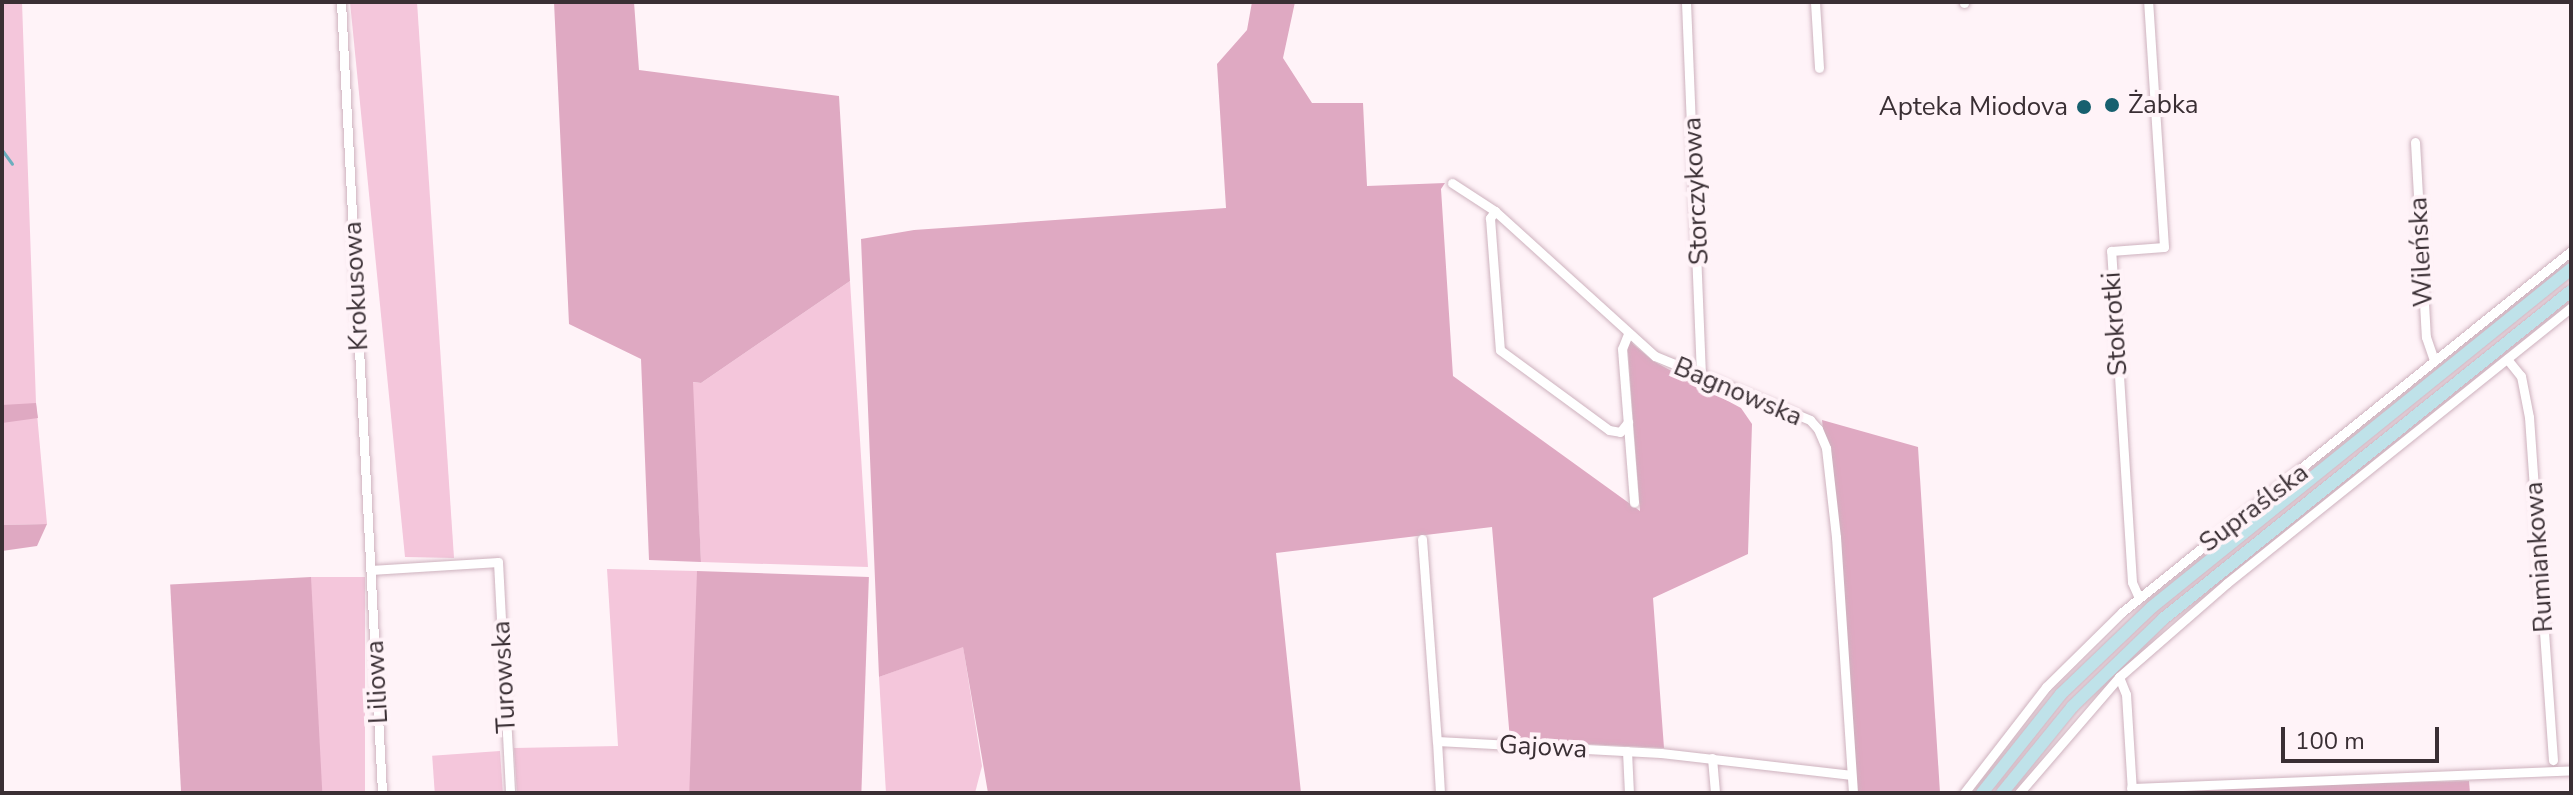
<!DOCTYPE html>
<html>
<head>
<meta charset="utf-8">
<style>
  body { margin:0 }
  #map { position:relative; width:2573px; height:795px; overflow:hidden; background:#fff3f8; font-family:"Nunito Sans",sans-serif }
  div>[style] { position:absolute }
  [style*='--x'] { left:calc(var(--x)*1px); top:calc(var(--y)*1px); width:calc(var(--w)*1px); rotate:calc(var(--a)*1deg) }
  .green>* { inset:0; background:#f4c6db; transform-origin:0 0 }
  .forest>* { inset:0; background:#dfa9c2; transform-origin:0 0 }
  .stream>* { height:3px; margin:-1.5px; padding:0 1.5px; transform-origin:1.5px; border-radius:1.5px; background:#6caebe }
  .roads { filter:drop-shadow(0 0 2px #ceb2be) drop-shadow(0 0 2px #ceb2be) }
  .minor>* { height:9px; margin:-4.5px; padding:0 4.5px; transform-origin:4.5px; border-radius:4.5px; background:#fff }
  .secondary>* { height:12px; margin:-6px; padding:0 6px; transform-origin:6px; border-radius:6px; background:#bfe2e9 }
  .dots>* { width:22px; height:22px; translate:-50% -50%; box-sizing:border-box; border:4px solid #fff3f8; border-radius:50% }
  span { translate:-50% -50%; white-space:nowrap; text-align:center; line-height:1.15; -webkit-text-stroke:8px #fff3f8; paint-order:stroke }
  .poi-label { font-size:26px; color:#3a2f34 }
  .left { translate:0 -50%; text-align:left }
  .right { translate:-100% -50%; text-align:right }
  .street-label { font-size:26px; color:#3a2f34 }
  .frame { position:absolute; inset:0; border:4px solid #3a2f34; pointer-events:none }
  .scale { position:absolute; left:2281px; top:727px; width:158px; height:36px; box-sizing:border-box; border:4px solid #3a2f34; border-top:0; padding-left:10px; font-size:24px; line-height:28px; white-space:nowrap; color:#3a2f34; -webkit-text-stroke:6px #fff3f8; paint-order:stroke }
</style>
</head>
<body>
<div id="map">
  <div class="green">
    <div style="clip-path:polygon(2px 2px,22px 2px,36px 403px,47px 524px,2px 525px)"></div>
    <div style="clip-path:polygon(350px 2px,417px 2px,454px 558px,405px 557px)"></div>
    <div style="clip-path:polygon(850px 281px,868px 567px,701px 562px,692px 382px,701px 383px)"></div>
    <div style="clip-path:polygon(607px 569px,697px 571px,710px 793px,517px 793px,514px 748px,618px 746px)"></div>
    <div style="left:311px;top:577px;width:54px;height:216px"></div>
    <div style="clip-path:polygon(963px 646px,982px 766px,975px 793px,886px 793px,879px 677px)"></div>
    <div style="left:500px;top:751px;width:42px;height:68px;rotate:86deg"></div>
  </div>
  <div class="forest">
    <div style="clip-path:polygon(554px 2px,634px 2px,639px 70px,839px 96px,850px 281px,701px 383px,693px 382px,701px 562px,649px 560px,641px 359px,569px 324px)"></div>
    <div style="clip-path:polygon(1252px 2px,1295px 2px,1283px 58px,1312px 103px,1363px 103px,1367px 186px,1445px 183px,1441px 189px,1453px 376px,1640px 511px,1627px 339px,1653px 361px,1741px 408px,1752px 424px,1748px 554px,1653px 598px,1664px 748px,1510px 740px,1492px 527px,1276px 553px,1301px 793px,988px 793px,963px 647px,879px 677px,861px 239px,914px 230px,1226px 208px,1217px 64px,1247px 30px)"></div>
    <div style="clip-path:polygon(36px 403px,38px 418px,2px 423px,2px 405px)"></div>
    <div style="clip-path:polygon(1822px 420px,1918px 447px,1940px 793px,1857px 793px)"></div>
    <div style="clip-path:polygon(47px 524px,37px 546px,2px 551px,2px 525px)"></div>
    <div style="left:697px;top:571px;width:172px;height:222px;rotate:2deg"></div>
    <div style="left:311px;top:577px;width:216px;height:141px;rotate:87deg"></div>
    <div style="clip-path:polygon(2469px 781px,2470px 793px,2149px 793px,2149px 789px)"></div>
  </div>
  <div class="stream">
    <div style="--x:2;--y:150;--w:17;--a:54"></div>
  </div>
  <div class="roads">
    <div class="minor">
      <div style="--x:341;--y:2;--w:792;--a:87.03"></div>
      <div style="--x:1686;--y:2;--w:378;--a:87.7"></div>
      <div style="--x:1815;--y:2;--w:66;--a:86.5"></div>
      <div style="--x:1964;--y:2;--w:1;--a:90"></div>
      <div style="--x:2415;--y:142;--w:195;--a:86.8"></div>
      <div style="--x:2426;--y:337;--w:24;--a:71"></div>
      <div style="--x:1452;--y:183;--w:51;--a:33.1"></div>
      <div style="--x:1495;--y:211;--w:216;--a:42.2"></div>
      <div style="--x:1655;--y:356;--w:168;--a:22.4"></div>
      <div style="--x:1810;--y:420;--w:12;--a:48"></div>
      <div style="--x:1818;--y:429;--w:21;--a:67"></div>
      <div style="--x:1826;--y:448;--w:90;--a:83.6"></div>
      <div style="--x:1836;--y:537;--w:257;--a:86.2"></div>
      <div style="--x:1495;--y:211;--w:9;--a:126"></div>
      <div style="--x:1490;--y:218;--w:132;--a:85.7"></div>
      <div style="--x:1500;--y:350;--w:135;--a:36.3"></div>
      <div style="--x:1609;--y:430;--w:11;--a:10"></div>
      <div style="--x:1620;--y:432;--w:13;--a:-51"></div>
      <div style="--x:1628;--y:334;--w:16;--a:112"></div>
      <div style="--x:1622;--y:349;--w:154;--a:85.5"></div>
      <div style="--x:2507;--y:359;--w:22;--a:51"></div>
      <div style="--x:2521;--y:376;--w:42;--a:79"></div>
      <div style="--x:2529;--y:417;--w:344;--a:86"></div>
      <div style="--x:1422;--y:539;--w:203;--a:85.8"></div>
      <div style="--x:1437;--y:741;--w:224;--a:3.1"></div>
      <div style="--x:1661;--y:753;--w:190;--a:6.6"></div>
      <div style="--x:371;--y:570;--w:127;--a:-3.6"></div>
      <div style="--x:498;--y:562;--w:231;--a:87"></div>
      <div style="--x:2139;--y:598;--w:17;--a:-114"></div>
      <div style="--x:2132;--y:582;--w:332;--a:-93.6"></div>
      <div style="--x:2111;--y:251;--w:53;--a:-4.3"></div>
      <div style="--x:2164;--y:247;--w:246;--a:-93.7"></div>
      <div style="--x:2119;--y:677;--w:18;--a:68"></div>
      <div style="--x:2126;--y:694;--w:97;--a:86.5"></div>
      <div style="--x:1437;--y:741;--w:52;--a:86.7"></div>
      <div style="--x:1627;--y:751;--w:42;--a:87.3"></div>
      <div style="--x:1712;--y:758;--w:35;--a:85"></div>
      <div style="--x:2131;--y:788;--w:440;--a:-2.3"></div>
      <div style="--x:1964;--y:793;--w:134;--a:-52.3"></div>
      <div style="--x:2046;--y:687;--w:107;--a:-44.6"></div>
      <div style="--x:2122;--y:612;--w:576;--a:-38.8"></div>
      <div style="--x:2019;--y:793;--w:153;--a:-49.2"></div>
      <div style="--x:2119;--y:677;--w:143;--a:-41"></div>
      <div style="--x:2227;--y:583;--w:441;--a:-38.7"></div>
    </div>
    <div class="secondary">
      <div style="--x:1982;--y:793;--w:127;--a:-51.4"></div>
      <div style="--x:2061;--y:694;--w:126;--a:-43.7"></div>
      <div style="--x:2152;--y:607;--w:538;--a:-38.89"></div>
      <div style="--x:2002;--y:793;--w:112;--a:-50.8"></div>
      <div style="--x:2073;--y:706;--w:125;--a:-44"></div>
      <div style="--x:2163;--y:619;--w:523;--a:-38.8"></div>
    </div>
  </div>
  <div class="dots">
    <div style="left:2112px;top:105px;background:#17606f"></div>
    <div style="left:2084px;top:107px;background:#17606f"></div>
  </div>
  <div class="poi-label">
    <span class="left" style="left:2128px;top:105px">Żabka</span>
    <span class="right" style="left:2068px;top:107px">Apteka Miodova</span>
  </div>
  <div class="street-label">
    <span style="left:1696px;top:191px;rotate:-93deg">Storczykowa</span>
    <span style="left:2421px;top:252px;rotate:-93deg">Wileńska</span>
    <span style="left:356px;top:286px;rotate:-93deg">Krokusowa</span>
    <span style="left:2115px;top:324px;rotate:-94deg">Stokrotki</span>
    <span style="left:1738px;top:392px;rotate:23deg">Bagnowska</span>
    <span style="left:2254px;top:508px;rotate:-37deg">Supraślska</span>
    <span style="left:2539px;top:557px;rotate:-94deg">Rumiankowa</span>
    <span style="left:504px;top:677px;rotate:-93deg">Turowska</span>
    <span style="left:377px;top:682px;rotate:-93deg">Liliowa</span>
    <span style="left:1543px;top:747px;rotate:3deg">Gajowa</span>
  </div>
  <div class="frame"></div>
  <div class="scale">100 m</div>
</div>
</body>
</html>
